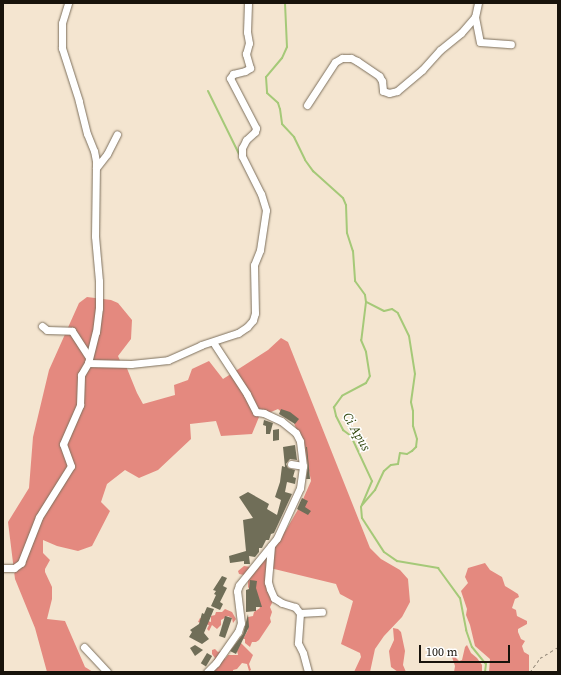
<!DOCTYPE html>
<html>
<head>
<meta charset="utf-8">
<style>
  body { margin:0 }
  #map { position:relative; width:561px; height:675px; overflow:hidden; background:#f4e5d0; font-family:"Source Serif 4",serif }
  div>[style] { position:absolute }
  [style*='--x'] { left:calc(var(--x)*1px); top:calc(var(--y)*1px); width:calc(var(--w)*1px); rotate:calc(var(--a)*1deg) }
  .forest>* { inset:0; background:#e4897f }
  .stream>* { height:2px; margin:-1px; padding:0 1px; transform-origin:1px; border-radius:1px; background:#a5c978 }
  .building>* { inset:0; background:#706e58; transform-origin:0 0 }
  .path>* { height:1px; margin-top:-0.5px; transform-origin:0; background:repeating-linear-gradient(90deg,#968b7b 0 3px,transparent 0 6px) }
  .roads { filter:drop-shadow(0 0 1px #7d705d) drop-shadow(0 0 1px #7d705d) }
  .minor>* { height:7px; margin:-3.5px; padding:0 3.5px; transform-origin:3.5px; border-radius:3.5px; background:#fff }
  span { translate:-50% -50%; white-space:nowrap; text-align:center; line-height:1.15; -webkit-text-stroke:3px #fff; paint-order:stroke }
  .water-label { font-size:13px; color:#334910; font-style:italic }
  .frame { position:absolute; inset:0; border:4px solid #18130b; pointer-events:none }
  .scale { position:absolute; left:419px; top:645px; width:91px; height:18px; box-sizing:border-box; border:2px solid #18130b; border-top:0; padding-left:5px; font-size:12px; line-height:14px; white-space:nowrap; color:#18130b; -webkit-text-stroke:3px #fff; paint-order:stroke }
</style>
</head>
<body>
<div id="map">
  <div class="forest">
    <div style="clip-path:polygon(87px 297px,111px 300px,118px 303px,132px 320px,131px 339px,118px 356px,121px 363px,126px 366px,137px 393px,143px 404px,175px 395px,174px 385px,188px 380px,192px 369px,209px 361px,223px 379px,268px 350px,281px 338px,288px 342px,370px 548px,381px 559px,400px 570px,408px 579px,410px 602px,402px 617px,384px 636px,375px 649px,370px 672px,354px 672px,361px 657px,360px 653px,341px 644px,353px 601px,340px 594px,336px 584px,270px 568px,273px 601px,270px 607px,272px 612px,270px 618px,271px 622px,259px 640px,256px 642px,252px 642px,250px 647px,245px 643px,245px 639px,243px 639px,248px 630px,248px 617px,253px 616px,254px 612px,260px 608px,248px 587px,248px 579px,244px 575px,239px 574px,238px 571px,244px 566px,251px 567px,286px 530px,300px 506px,311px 481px,306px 455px,294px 423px,278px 409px,259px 417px,252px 434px,221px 436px,216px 421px,190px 424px,191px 439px,158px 470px,139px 478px,125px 470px,107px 484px,101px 502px,110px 511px,92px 546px,78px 551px,57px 546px,43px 540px,43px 553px,50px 560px,45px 569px,45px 572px,52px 587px,52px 599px,47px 619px,65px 621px,85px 667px,93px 672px,47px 672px,35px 628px,15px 579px,8px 522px,29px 488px,33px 437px,49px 370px,79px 303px)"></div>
    <div style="clip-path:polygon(485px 563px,490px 570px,502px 577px,505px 586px,518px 594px,519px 597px,515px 599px,512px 608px,516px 610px,517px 616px,527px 621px,527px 624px,518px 629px,518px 632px,521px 639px,525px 641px,522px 646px,524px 652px,529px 655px,529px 672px,489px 672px,490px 659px,475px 646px,470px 625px,466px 615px,467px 609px,461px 591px,468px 583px,465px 577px,468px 568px)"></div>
    <div style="clip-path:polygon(225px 609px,232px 612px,236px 619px,233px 623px,232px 618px,228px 616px,221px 620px,221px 625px,217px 629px,212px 625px,209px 631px,207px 629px,209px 625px,198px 622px,200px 618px,211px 622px,211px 616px,215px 615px,216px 612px,222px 612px)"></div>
    <div style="clip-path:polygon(393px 628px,398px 629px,401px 632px,405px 651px,403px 665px,406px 672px,398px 672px,391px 667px,389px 651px,394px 640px)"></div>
    <div style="clip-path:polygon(240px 642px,253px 655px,249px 664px,251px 670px,249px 671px,247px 664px,242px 663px,237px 669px,233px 670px,233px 672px,208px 672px,215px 658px,212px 654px,212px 650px,215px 649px,218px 652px,221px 651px,225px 659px,228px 655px,238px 655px,237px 651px)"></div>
    <div style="clip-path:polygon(467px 645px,471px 653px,477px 658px,482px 665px,482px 672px,454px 672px,455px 666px,452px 657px,455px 657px,459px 661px,462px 660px,465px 647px)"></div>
  </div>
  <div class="stream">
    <div style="--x:285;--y:3;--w:44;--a:87.4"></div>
    <div style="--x:287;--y:47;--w:12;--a:114"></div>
    <div style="--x:282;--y:58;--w:25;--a:130"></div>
    <div style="--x:266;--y:77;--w:16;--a:86"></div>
    <div style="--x:267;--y:93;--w:15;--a:42"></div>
    <div style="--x:278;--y:103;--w:6;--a:72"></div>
    <div style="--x:280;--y:109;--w:15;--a:82"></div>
    <div style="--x:282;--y:124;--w:18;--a:47"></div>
    <div style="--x:294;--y:137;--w:25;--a:64"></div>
    <div style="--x:305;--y:160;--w:14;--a:54"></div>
    <div style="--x:313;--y:171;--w:40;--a:42"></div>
    <div style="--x:343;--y:198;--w:8;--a:67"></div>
    <div style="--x:346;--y:205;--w:28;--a:88"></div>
    <div style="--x:347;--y:233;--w:19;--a:72"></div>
    <div style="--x:353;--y:251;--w:30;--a:86"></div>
    <div style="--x:355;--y:281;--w:17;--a:54"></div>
    <div style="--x:365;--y:295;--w:7;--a:82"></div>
    <div style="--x:366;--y:302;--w:38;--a:97"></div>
    <div style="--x:361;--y:340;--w:13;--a:67"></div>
    <div style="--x:366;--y:352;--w:24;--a:81"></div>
    <div style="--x:370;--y:376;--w:8;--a:120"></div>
    <div style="--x:366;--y:383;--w:27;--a:152"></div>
    <div style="--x:342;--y:396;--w:14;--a:126"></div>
    <div style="--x:334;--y:407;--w:9;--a:77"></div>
    <div style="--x:336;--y:416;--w:16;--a:63"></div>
    <div style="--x:343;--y:430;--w:10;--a:37"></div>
    <div style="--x:351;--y:436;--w:50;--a:65"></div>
    <div style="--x:372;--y:481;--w:28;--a:113"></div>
    <div style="--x:361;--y:507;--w:11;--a:85"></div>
    <div style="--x:362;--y:518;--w:40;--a:57.1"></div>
    <div style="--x:384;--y:552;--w:16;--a:35"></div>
    <div style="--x:397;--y:561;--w:42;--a:9.7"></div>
    <div style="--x:438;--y:568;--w:37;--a:54"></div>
    <div style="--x:460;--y:598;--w:33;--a:79"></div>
    <div style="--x:466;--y:630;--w:18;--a:71"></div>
    <div style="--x:472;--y:647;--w:22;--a:51"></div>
    <div style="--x:486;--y:664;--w:8;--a:97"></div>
    <div style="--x:208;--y:91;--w:70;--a:63.8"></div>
    <div style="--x:362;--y:505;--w:20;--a:-49"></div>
    <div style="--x:375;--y:490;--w:21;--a:-65"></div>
    <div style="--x:384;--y:471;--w:9;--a:-41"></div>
    <div style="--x:391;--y:465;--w:7;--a:-8"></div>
    <div style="--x:398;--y:464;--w:11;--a:-80"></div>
    <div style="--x:400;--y:453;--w:7;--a:8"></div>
    <div style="--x:407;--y:454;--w:6;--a:-31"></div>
    <div style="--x:412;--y:451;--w:6;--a:-45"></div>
    <div style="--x:416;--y:447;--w:8;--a:-83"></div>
    <div style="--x:417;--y:439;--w:14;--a:-107"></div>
    <div style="--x:413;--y:426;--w:15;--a:-90"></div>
    <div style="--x:413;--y:411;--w:9;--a:-103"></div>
    <div style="--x:411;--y:402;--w:28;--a:-82"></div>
    <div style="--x:415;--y:374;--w:38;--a:-99"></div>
    <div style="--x:409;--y:336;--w:25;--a:-116"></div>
    <div style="--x:398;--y:313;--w:7;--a:-146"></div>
    <div style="--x:392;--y:309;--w:8;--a:166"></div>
    <div style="--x:384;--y:311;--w:20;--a:-153"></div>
  </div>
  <div class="building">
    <div style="clip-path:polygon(281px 409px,290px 412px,299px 419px,295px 424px,279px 414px)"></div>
    <div style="clip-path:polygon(264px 420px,273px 423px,270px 434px,266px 434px,266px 426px,263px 425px)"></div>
    <div style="clip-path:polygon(279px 429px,279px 440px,273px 441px,273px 430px)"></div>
    <div style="clip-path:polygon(295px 445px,297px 460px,290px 459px,286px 464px,288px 468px,295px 470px,293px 477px,296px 478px,295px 484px,287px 482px,285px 492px,292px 494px,274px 533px,271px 534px,269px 540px,266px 540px,262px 548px,259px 548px,259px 552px,255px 557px,249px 556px,250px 564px,244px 564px,244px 561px,230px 563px,229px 556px,246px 551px,243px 520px,253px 518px,239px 497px,248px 492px,269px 504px,267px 509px,277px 515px,281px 500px,275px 497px,280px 482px,282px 466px,285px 467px,283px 447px)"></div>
    <div style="clip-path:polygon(306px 447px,307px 447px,310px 479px,306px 479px,308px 466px)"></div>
    <div style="clip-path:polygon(302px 498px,308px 501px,305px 507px,311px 511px,308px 515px,297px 509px)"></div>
    <div style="clip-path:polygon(222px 576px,227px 578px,223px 586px,227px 588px,220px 602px,223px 604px,220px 610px,211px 606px,216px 595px,214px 594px,216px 591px,213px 590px)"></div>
    <div style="clip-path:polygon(250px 580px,257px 581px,256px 588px,262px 607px,256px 607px,256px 611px,246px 612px,246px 590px,249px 589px)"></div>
    <div style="clip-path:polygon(207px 607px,214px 609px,204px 633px,209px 639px,202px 644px,189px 637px,192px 632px,190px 630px,199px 624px,202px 613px,204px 614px)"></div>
    <div style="clip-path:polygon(248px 614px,249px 627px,236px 654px,230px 651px,243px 634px)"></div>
    <div style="clip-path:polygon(225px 616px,232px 618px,225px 638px,219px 636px)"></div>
    <div style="clip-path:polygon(195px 645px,203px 650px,195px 656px,190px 648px)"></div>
    <div style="left:207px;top:653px;width:6px;height:12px;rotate:31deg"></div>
  </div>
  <div class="path">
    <div style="--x:530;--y:672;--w:17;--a:-54"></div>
    <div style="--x:540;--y:658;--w:21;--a:-31"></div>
  </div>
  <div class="roads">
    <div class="minor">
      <div style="--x:478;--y:3;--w:14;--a:102"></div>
      <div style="--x:475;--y:17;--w:25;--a:79"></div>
      <div style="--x:480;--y:42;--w:31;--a:4"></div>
      <div style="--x:307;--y:105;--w:51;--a:-56.9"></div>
      <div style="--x:335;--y:62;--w:8;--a:-30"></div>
      <div style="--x:342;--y:58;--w:9;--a:0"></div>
      <div style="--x:351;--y:58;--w:7;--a:27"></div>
      <div style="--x:357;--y:61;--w:27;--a:34"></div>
      <div style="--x:379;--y:76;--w:6;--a:59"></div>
      <div style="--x:382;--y:81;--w:10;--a:84"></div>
      <div style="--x:383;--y:91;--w:6;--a:18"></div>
      <div style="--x:389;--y:93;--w:8;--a:-14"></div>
      <div style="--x:397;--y:91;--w:33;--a:-40"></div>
      <div style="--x:422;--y:70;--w:27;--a:-48"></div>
      <div style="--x:440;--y:50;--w:27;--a:-39"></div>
      <div style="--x:461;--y:33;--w:21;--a:-49"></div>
      <div style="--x:96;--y:168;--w:18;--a:-52"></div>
      <div style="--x:107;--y:154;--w:22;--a:-63"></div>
      <div style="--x:42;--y:326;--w:6;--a:39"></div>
      <div style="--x:47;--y:330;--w:25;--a:2"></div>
      <div style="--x:72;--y:331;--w:31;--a:57"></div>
      <div style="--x:88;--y:363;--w:43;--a:1.3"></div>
      <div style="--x:131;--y:364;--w:37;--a:-6"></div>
      <div style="--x:168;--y:360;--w:36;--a:-24"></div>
      <div style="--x:201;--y:345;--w:39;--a:-18"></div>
      <div style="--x:238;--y:333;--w:11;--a:-34"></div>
      <div style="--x:247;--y:327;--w:9;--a:-49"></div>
      <div style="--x:253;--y:320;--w:7;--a:-74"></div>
      <div style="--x:255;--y:313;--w:48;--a:-91.2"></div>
      <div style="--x:254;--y:265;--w:16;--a:-68"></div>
      <div style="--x:260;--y:250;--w:40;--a:-81.5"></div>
      <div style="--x:266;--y:210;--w:17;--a:-107"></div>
      <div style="--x:261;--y:194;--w:42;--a:-116.6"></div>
      <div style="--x:242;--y:156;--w:8;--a:-90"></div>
      <div style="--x:242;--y:148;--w:9;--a:-63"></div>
      <div style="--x:246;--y:140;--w:12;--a:-42"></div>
      <div style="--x:255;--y:132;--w:4;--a:-76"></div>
      <div style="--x:256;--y:128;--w:56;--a:-117.5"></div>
      <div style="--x:230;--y:78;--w:5;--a:-53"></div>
      <div style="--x:233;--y:74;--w:12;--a:-14"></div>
      <div style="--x:245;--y:71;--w:6;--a:-31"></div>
      <div style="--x:250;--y:68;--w:15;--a:-106"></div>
      <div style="--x:246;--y:54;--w:11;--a:-75"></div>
      <div style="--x:249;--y:43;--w:11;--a:-100"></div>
      <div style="--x:247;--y:32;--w:29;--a:-88"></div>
      <div style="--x:291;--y:464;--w:12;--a:9"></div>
      <div style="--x:271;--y:546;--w:36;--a:95"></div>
      <div style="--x:268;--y:582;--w:7;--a:74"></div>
      <div style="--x:270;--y:589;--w:10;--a:66"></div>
      <div style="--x:274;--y:598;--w:9;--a:32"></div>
      <div style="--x:282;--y:603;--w:14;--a:17"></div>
      <div style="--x:295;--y:607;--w:8;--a:50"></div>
      <div style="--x:300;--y:613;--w:30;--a:94"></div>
      <div style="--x:298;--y:643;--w:11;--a:63"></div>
      <div style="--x:303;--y:653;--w:20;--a:75"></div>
      <div style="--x:3;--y:568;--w:11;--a:0"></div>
      <div style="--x:14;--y:568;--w:9;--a:-36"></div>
      <div style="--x:21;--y:563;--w:49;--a:-68.6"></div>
      <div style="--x:39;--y:517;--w:60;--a:-57.9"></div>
      <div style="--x:71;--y:466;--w:23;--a:-110"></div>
      <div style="--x:63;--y:444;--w:43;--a:-66.4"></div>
      <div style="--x:80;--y:405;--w:30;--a:-88"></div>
      <div style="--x:81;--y:375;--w:14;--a:-60"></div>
      <div style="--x:88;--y:363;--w:32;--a:-76"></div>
      <div style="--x:96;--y:332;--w:24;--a:-83"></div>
      <div style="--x:99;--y:308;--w:27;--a:-90"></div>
      <div style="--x:99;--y:281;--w:45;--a:-95.1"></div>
      <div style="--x:95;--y:236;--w:75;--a:-89.2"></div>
      <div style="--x:96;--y:161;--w:10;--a:-101"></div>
      <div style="--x:94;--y:151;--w:18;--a:-112"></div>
      <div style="--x:87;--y:134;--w:34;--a:-104"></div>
      <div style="--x:79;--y:101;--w:56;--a:-107.8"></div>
      <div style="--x:62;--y:48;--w:25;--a:-90"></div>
      <div style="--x:62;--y:23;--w:21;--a:-73"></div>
      <div style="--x:300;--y:613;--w:22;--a:-3"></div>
      <div style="--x:84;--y:647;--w:34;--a:47"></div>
      <div style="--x:207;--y:672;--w:13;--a:-45"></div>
      <div style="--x:216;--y:663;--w:38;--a:-55"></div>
      <div style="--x:238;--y:632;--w:9;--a:-72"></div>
      <div style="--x:241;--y:623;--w:32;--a:-97"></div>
      <div style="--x:237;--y:591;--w:6;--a:-72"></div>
      <div style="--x:239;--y:585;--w:60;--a:-51"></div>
      <div style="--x:277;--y:538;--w:55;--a:-65.3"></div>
      <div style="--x:300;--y:488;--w:22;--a:-82"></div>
      <div style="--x:303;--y:466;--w:25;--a:-97"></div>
      <div style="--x:300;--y:441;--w:9;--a:-117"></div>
      <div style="--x:296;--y:433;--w:19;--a:-141"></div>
      <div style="--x:281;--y:421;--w:19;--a:-155"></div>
      <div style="--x:264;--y:413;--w:8;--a:-173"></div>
      <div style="--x:256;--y:412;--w:20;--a:-117"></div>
      <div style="--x:247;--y:394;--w:62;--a:-123.2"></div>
    </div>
  </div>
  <div class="water-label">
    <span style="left:356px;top:432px;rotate:60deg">Ci Apus</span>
  </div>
  <div class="frame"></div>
  <div class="scale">100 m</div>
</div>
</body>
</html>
